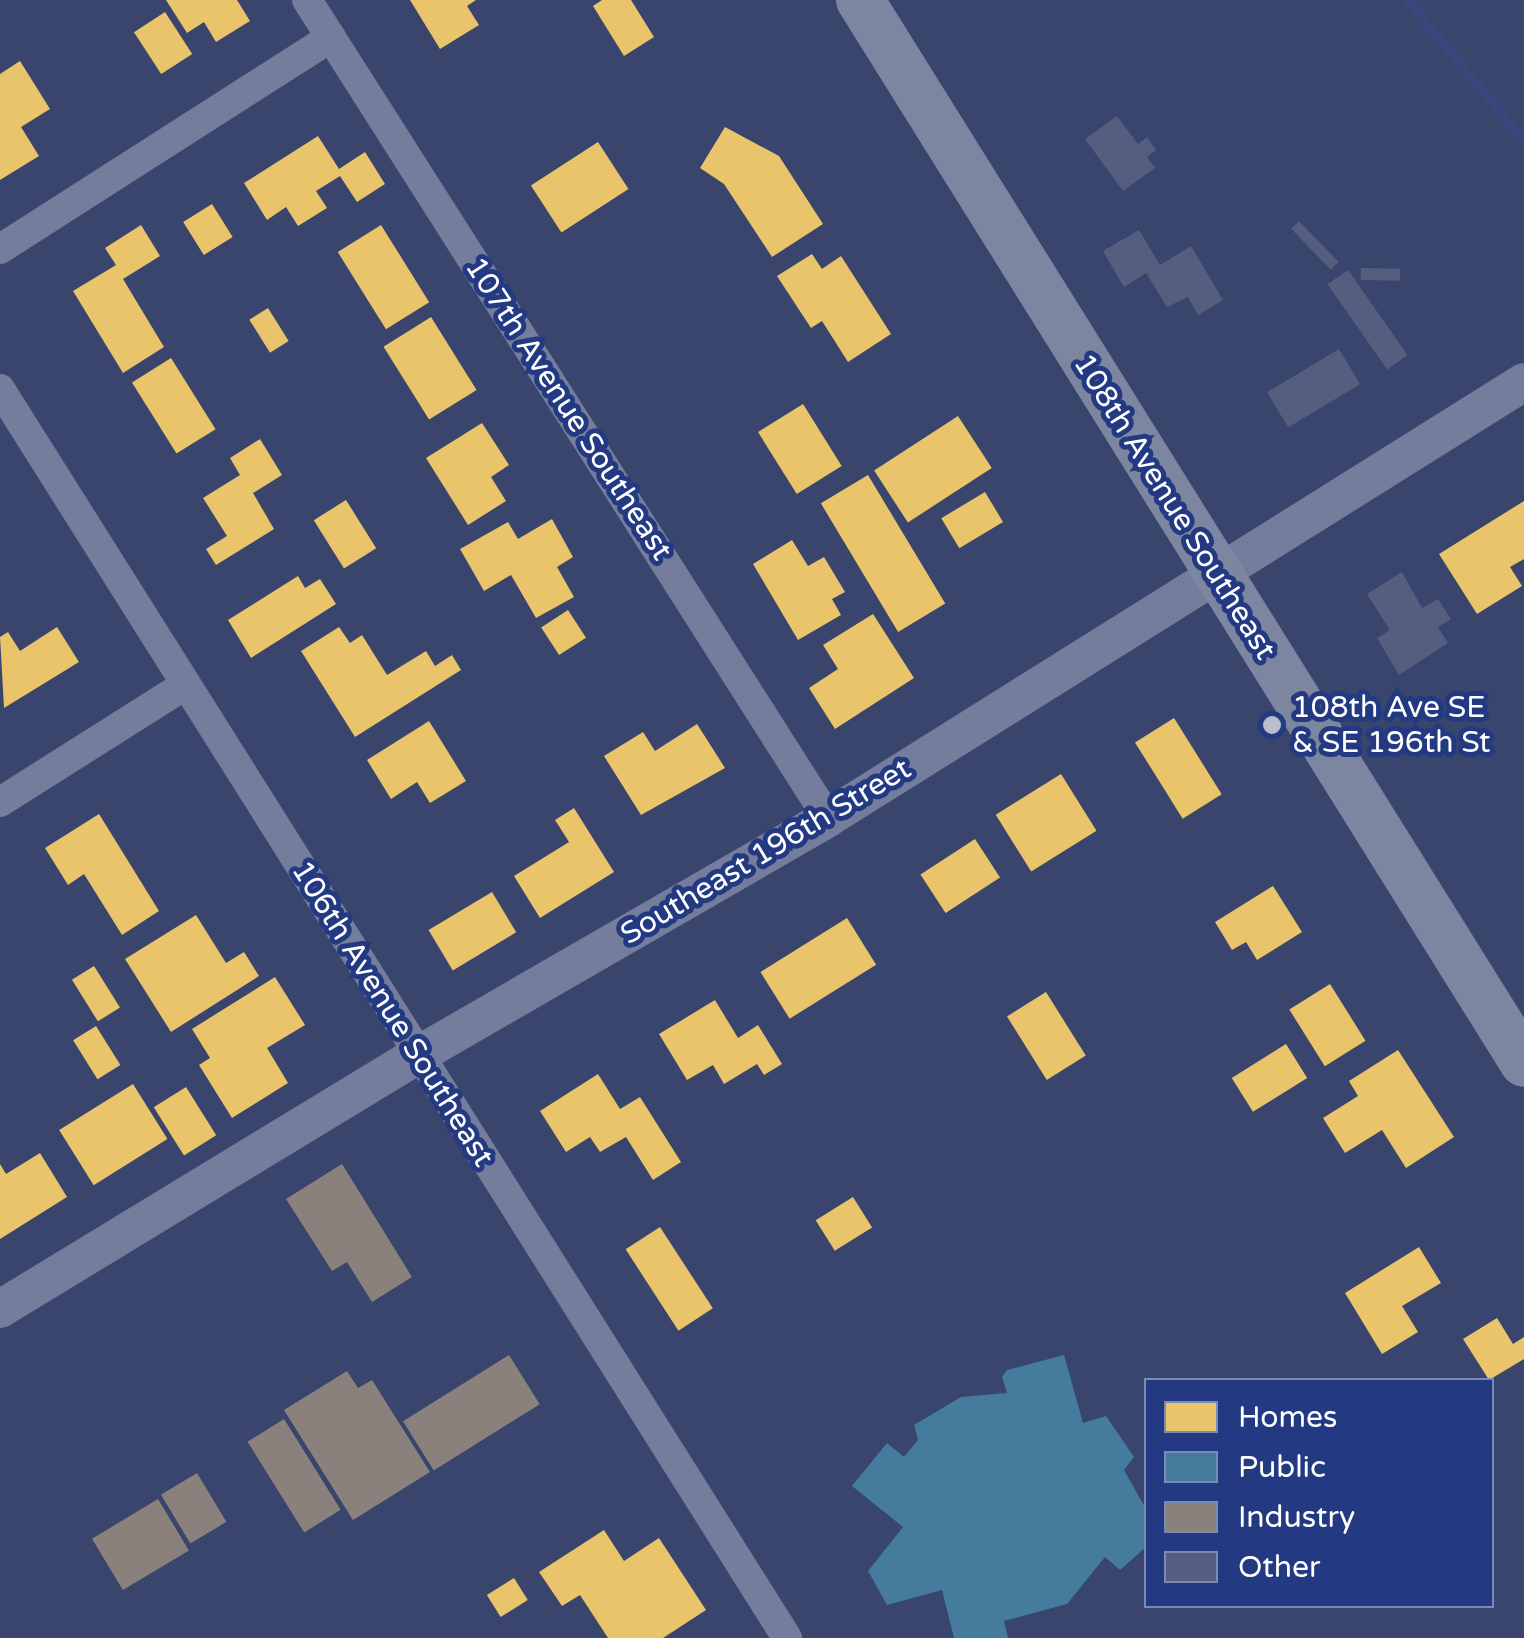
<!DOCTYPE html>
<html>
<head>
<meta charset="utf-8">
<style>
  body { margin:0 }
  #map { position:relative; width:1524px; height:1638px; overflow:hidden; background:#39456d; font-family:"Varela Round",sans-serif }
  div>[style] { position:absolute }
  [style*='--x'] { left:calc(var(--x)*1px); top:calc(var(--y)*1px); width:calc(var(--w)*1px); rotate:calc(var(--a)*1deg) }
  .homes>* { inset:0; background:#e9c46a; transform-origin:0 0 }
  .public>* { inset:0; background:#457b9d }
  .industry>* { inset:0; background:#8a817c; transform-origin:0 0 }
  .stream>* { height:9px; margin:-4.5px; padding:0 4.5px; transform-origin:4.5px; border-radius:4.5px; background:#38487c }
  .building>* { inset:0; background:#545e7e; transform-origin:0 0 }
  .minor>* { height:30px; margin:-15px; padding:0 15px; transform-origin:15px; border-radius:15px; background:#747d9b }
  .tertiary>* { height:38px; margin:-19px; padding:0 19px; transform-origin:19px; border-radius:19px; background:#747d9b }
  .primary>* { height:48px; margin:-24px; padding:0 24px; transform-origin:24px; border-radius:24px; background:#7d86a1 }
  .dots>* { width:28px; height:28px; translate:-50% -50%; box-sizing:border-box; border:5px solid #233a83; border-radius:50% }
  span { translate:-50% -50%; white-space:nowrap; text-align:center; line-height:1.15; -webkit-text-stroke:10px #233a83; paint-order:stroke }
  .street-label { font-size:30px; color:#fff }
  .poi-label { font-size:30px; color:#fff }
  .left { translate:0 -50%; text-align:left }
  .legend { position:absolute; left:1144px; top:1378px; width:350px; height:230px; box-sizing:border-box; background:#233a83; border:2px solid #7b89b5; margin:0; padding:12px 18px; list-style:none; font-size:30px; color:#fff }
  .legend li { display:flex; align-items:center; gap:20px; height:50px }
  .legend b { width:50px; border:2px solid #7b89b5 }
</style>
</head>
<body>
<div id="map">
  <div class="homes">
    <div style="clip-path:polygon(166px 0,237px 0,250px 21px,216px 42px,204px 22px,187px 33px)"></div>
    <div style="clip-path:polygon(410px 0,476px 0,467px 6px,479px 25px,440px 49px)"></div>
    <div style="clip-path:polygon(602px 0,631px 0,654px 37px,624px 56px,593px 6px)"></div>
    <div style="left:165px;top:12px;width:50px;height:37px;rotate:57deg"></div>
    <div style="clip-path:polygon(20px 61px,50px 109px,21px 127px,39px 156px,0 180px,0 74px)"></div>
    <div style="clip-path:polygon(725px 127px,779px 156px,823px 224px,772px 257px,724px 184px,700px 168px)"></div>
    <div style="clip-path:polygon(318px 136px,339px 169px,365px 152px,385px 184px,357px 202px,340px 176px,316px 191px,327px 208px,298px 226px,286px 207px,267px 220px,244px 183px)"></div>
    <div style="left:598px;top:142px;width:56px;height:80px;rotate:57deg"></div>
    <div style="left:212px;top:204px;width:39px;height:34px;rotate:58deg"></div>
    <div style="clip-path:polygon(141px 225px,160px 256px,123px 279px,164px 347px,123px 373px,73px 291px,116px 265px,105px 248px)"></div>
    <div style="left:381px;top:225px;width:91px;height:51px;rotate:58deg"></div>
    <div style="clip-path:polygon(812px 254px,822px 269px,841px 256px,891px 334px,848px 362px,822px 321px,811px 328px,777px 276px)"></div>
    <div style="left:268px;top:308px;width:39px;height:22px;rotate:58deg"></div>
    <div style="left:431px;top:317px;width:86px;height:56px;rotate:58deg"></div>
    <div style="left:171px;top:358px;width:84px;height:46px;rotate:58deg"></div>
    <div style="left:803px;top:404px;width:73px;height:53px;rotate:58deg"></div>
    <div style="left:958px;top:416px;width:62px;height:100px;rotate:57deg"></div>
    <div style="clip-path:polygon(482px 423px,509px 465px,491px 477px,506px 501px,468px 525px,426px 458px)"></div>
    <div style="clip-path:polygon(260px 439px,282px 475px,253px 493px,274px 529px,216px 565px,206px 549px,227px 536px,203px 498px,240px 475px,230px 458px)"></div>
    <div style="left:868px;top:475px;width:150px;height:55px;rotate:59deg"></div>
    <div style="left:985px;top:492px;width:35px;height:51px;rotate:59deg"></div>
    <div style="left:346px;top:500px;width:57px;height:38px;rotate:58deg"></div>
    <div style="clip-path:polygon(1524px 501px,1524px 559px,1510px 567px,1522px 586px,1477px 614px,1439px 554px)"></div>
    <div style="clip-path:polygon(552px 519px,573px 557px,557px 567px,574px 597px,536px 618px,511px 575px,484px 591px,460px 549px,508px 522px,518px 539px)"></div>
    <div style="clip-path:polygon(792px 540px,808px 566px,824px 557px,845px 592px,832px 599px,841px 615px,798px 640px,753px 564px)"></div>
    <div style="clip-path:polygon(298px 576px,305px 588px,320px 579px,336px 604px,251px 658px,228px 620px)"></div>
    <div style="left:568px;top:610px;width:33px;height:32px;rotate:57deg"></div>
    <div style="clip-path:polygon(873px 614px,914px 678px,835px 729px,809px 688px,838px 669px,823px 645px)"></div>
    <div style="clip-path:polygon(57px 627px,79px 662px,4px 708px,0 637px,8px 632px,20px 651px)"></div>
    <div style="clip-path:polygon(339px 627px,350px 643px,362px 635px,387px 675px,426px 651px,435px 666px,452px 655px,461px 670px,355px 737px,301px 651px)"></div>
    <div style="left:1174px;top:718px;width:90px;height:46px;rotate:58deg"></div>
    <div style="clip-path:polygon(429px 721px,466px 781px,430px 803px,417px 782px,391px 799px,367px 760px)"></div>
    <div style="clip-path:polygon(697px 724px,725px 768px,641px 815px,604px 756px,643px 732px,655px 751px)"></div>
    <div style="left:1061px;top:774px;width:67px;height:77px;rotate:58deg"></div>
    <div style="clip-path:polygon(574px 808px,614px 872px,540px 918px,514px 876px,569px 842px,555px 820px)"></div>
    <div style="clip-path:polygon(99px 814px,159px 911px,122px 935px,84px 874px,68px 885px,45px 848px)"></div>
    <div style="left:975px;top:839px;width:46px;height:65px;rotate:57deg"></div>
    <div style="clip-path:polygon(1273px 886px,1302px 932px,1257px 960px,1246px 942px,1232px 950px,1215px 922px)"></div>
    <div style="left:492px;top:892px;width:47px;height:74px;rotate:59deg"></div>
    <div style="clip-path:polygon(196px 915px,226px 963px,244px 952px,259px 976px,171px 1032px,125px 959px)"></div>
    <div style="left:847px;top:918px;width:55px;height:102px;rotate:58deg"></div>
    <div style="left:94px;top:966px;width:49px;height:26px;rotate:58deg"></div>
    <div style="clip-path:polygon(275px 977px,305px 1025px,267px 1048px,288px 1083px,232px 1118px,199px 1065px,210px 1058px,192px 1029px)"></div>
    <div style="left:1330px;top:984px;width:67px;height:48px;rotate:58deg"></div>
    <div style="left:1046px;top:992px;width:75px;height:46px;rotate:58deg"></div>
    <div style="clip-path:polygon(715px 1000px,738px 1038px,758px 1025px,782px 1064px,764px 1075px,757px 1064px,724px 1084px,713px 1065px,687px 1080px,659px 1034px)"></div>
    <div style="left:96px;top:1026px;width:46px;height:27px;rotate:58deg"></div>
    <div style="left:1286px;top:1044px;width:40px;height:64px;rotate:58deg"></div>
    <div style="clip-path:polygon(1398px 1050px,1454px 1137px,1406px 1168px,1382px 1130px,1345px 1153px,1323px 1118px,1358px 1096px,1349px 1081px)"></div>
    <div style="clip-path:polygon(598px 1074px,620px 1109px,640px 1097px,681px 1162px,653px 1180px,626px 1137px,600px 1152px,590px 1137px,566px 1152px,540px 1111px)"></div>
    <div style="left:133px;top:1084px;width:65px;height:87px;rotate:58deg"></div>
    <div style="left:186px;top:1087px;width:57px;height:38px;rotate:58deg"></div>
    <div style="clip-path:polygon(40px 1153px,67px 1197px,0 1239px,0 1164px,6px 1174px)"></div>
    <div style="left:853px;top:1197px;width:36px;height:44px;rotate:58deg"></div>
    <div style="left:660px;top:1227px;width:97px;height:41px;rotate:57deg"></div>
    <div style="clip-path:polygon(1419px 1247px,1441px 1283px,1402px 1306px,1418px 1332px,1382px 1354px,1345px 1293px)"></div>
    <div style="clip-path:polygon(1497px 1318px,1513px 1344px,1524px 1337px,1524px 1359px,1489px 1380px,1463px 1339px)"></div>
    <div style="clip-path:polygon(604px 1530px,624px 1561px,659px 1538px,706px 1610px,663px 1638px,608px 1638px,580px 1595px,562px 1606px,539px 1572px)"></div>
    <div style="left:514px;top:1578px;width:26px;height:32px;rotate:58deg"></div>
  </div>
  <div class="public">
    <div style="clip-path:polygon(1064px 1355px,1083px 1423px,1106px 1416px,1134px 1457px,1124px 1470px,1146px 1509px,1146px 1547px,1120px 1570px,1105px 1557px,1067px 1604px,1004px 1621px,1008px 1638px,954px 1638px,942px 1590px,887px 1605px,868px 1571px,903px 1527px,852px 1486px,887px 1443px,904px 1457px,918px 1440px,914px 1425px,961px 1397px,1007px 1393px,1002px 1377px,1007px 1370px)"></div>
  </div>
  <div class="industry">
    <div style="clip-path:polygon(342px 1164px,412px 1277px,372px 1302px,347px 1262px,332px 1271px,286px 1199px)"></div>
    <div style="left:509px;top:1355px;width:58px;height:125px;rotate:58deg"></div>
    <div style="clip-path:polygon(347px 1371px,358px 1388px,372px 1380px,430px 1472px,353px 1520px,284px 1410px)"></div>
    <div style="left:284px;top:1419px;width:107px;height:43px;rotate:58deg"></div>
    <div style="left:197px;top:1473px;width:57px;height:42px;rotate:59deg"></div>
    <div style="left:158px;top:1499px;width:60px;height:77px;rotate:59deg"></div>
  </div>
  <div class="stream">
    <div style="--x:1407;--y:0;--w:183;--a:50.3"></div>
  </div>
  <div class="building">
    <div style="clip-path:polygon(1117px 116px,1138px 144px,1147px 137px,1156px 150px,1147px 157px,1155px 168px,1123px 191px,1085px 139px)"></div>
    <div style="left:1299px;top:221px;width:57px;height:11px;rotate:46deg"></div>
    <div style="clip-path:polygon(1139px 230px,1160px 265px,1191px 246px,1223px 300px,1198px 315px,1188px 297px,1167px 307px,1146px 273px,1124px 287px,1103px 251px)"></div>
    <div style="left:1361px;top:268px;width:39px;height:12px;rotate:1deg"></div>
    <div style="left:1348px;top:270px;width:104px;height:25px;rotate:55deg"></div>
    <div style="left:1339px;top:349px;width:41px;height:84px;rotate:59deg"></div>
    <div style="clip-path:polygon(1402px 572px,1422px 608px,1438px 599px,1451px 619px,1438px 627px,1448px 643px,1399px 675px,1377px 638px,1390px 630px,1367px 594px)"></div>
  </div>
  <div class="minor">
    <div style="--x:307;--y:0;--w:970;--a:57.51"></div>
    <div style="--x:0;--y:249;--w:393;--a:-32.6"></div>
    <div style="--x:0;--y:389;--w:1476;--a:57.78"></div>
    <div style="--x:0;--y:802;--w:219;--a:-32.3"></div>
  </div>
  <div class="tertiary">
    <div style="--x:0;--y:1309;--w:489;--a:-31.3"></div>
    <div style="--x:418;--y:1055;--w:474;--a:-30"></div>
    <div style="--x:828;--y:818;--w:821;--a:-32.06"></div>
  </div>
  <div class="primary">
    <div style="--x:860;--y:0;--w:1253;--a:58.01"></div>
  </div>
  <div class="dots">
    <div style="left:1272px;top:725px;background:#babecc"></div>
  </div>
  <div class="street-label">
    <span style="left:568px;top:409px;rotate:57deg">107th Avenue Southeast</span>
    <span style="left:1174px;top:507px;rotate:58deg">108th Avenue Southeast</span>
    <span style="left:766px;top:852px;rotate:-31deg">Southeast 196th Street</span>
    <span style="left:392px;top:1014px;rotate:58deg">106th Avenue Southeast</span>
  </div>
  <div class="poi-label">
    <span class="left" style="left:1292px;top:725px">108th Ave SE<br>&amp; SE 196th St</span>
  </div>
  <ul class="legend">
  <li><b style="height:28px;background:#e9c46a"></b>Homes</li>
  <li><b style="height:28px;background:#457b9d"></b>Public</li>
  <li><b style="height:28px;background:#8a817c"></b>Industry</li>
  <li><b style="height:28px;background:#545e7e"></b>Other</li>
  </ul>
</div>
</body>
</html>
